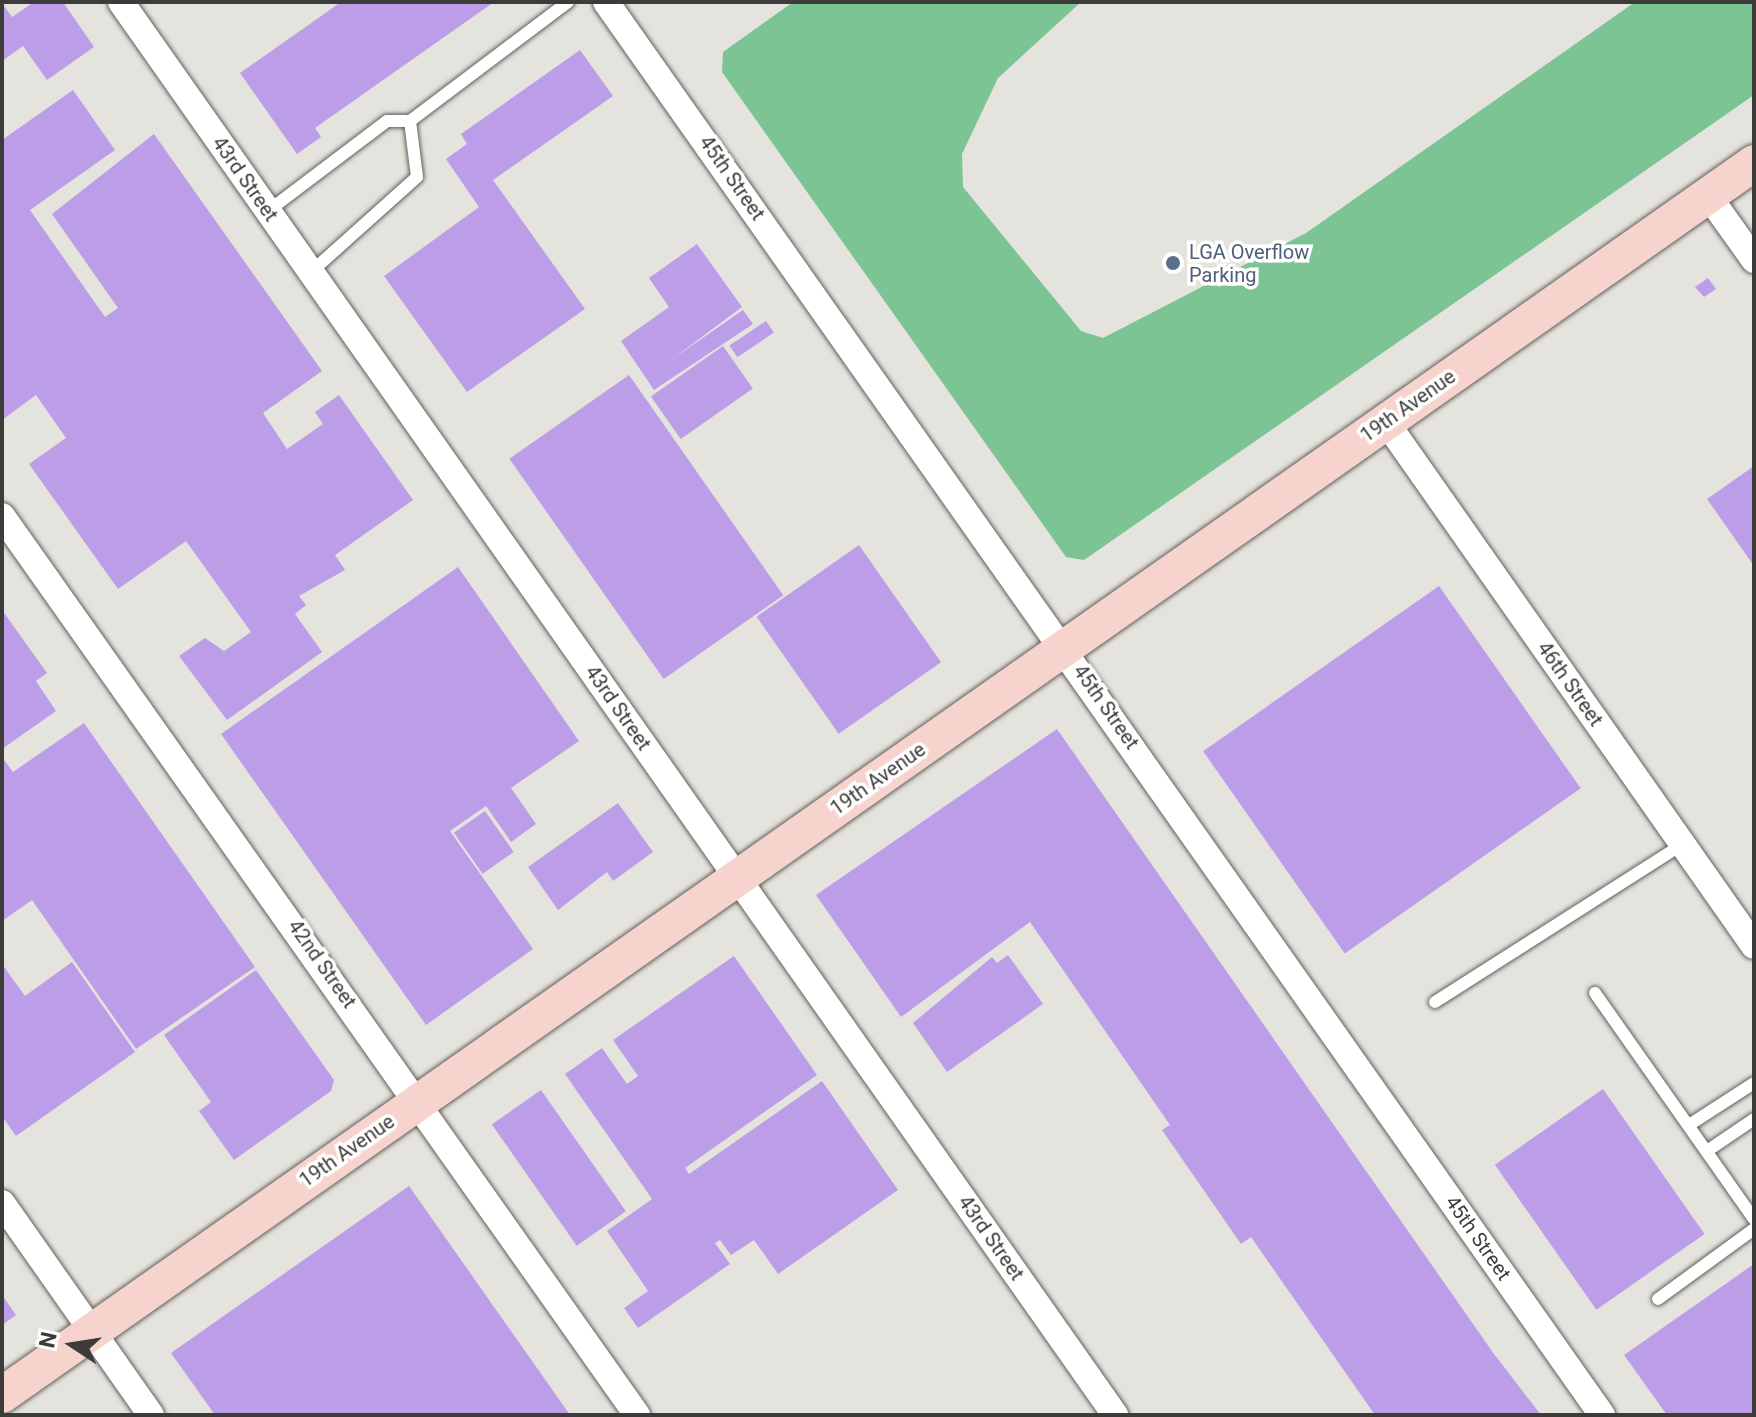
<!DOCTYPE html>
<html>
<head>
<meta charset="utf-8">
<style>
  body { margin:0 }
  #map { position:relative; width:1756px; height:1417px; overflow:hidden; background:#e5e3dd; font-family:Roboto,sans-serif }
  div>[style] { position:absolute }
  [style*='--x'] { left:calc(var(--x)*1px); top:calc(var(--y)*1px); width:calc(var(--w)*1px); rotate:calc(var(--a)*1deg) }
  .green>* { inset:0; background:#7cc494 }
  .building>* { inset:0; background:#bb9ee7; transform-origin:0 0 }
  .roads { filter:drop-shadow(0 0 2px #61605b) drop-shadow(0 0 2px #61605b) }
  .lane>* { height:12px; margin:-6px; padding:0 6px; transform-origin:6px; border-radius:6px; background:#fff }
  .street>* { height:26px; margin:-13px; padding:0 13px; transform-origin:13px; border-radius:13px; background:#fff }
  .secondary>* { height:36px; margin:-18px; padding:0 18px; transform-origin:18px; border-radius:18px; background:#f6d4cd }
  .dots>* { width:22px; height:22px; translate:-50% -50%; box-sizing:border-box; border:4px solid #fff; border-radius:50% }
  span { translate:-50% -50%; white-space:nowrap; text-align:center; line-height:1.15; -webkit-text-stroke:7px #fff; paint-order:stroke }
  .street-label { font-size:20px; color:#3d3c3a }
  .service-label { font-size:20px; color:#4e5e75 }
  .left { translate:0 -50%; text-align:left }
  .frame { position:absolute; inset:0; border:4px solid #3d3c3a; pointer-events:none }
  .north { position:absolute; left:32px; top:1305px; width:80px; height:80px; -webkit-text-stroke:6px #fff; paint-order:stroke; rotate:282deg; font-size:22px; font-weight:700; line-height:32px; text-align:center; color:#3d3c3a }
  .north::after { content:''; display:block; margin:auto; width:28px; height:36px; background:#3d3c3a; clip-path:polygon(50% 0,100% 100%,50% 72%,0 100%) }
</style>
</head>
<body>
<div id="map">
  <div class="green">
    <div style="clip-path:polygon(793px 2px,1081px 2px,998px 78px,962px 154px,963px 187px,1081px 331px,1103px 338px,1306px 233px,1635px 2px,1754px 2px,1754px 95px,1084px 560px,1066px 557px,722px 72px,723px 52px)"></div>
  </div>
  <div class="building">
    <div style="clip-path:polygon(34px 2px,63px 2px,94px 47px,47px 80px,23px 46px,2px 61px,2px 3px,12px 17px)"></div>
    <div style="clip-path:polygon(341px 2px,494px 2px,315px 128px,321px 137px,297px 154px,240px 73px)"></div>
    <div style="clip-path:polygon(580px 50px,613px 96px,493px 180px,585px 309px,467px 392px,384px 276px,479px 207px,446px 159px,467px 144px,461px 134px)"></div>
    <div style="clip-path:polygon(73px 90px,115px 150px,30px 210px,105px 317px,118px 308px,52px 214px,154px 134px,322px 371px,263px 413px,287px 449px,323px 424px,315px 412px,339px 395px,413px 500px,335px 555px,345px 570px,299px 596px,306px 605px,295px 614px,322px 652px,227px 720px,179px 656px,205px 638px,224px 651px,251px 632px,186px 541px,118px 589px,29px 464px,66px 438px,36px 395px,2px 420px,2px 140px)"></div>
    <div style="clip-path:polygon(697px 244px,742px 307px,671px 360px,743px 310px,753px 324px,654px 390px,621px 341px,669px 307px,649px 278px)"></div>
    <div style="clip-path:polygon(1708px 278px,1716px 289px,1704px 297px,1695px 287px)"></div>
    <div style="left:766px;top:321px;width:14px;height:44px;rotate:56deg"></div>
    <div style="left:723px;top:346px;width:52px;height:88px;rotate:55deg"></div>
    <div style="left:629px;top:375px;width:269px;height:146px;rotate:55deg"></div>
    <div style="clip-path:polygon(1754px 466px,1754px 566px,1707px 499px)"></div>
    <div style="left:859px;top:545px;width:143px;height:125px;rotate:55deg"></div>
    <div style="clip-path:polygon(458px 567px,579px 741px,511px 788px,536px 824px,511px 842px,486px 806px,450px 831px,533px 949px,426px 1025px,221px 734px)"></div>
    <div style="left:1439px;top:586px;width:247px;height:288px;rotate:55deg"></div>
    <div style="clip-path:polygon(2px 610px,47px 673px,36px 681px,56px 711px,2px 749px)"></div>
    <div style="clip-path:polygon(84px 723px,255px 967px,136px 1049px,32px 900px,2px 921px,2px 757px,13px 772px)"></div>
    <div style="clip-path:polygon(1057px 729px,1494px 1354px,1541px 1415px,1375px 1415px,1251px 1237px,1241px 1244px,1162px 1130px,1170px 1125px,1030px 922px,901px 1017px,816px 895px)"></div>
    <div style="clip-path:polygon(618px 803px,653px 852px,613px 881px,607px 872px,558px 910px,528px 867px)"></div>
    <div style="left:485px;top:811px;width:50px;height:38px;rotate:55deg"></div>
    <div style="clip-path:polygon(1008px 955px,1043px 1004px,947px 1072px,913px 1023px,992px 957px,997px 963px)"></div>
    <div style="clip-path:polygon(734px 956px,817px 1075px,685px 1168px,689px 1174px,822px 1081px,898px 1190px,778px 1274px,754px 1240px,731px 1255px,720px 1240px,715px 1243px,730px 1264px,638px 1328px,624px 1308px,648px 1291px,607px 1231px,652px 1199px,565px 1074px,602px 1048px,627px 1084px,638px 1076px,613px 1040px)"></div>
    <div style="clip-path:polygon(72px 962px,135px 1052px,16px 1136px,2px 1116px,2px 964px,25px 996px)"></div>
    <div style="clip-path:polygon(256px 970px,334px 1080px,331px 1091px,234px 1160px,199px 1111px,211px 1102px,164px 1035px)"></div>
    <div style="left:1603px;top:1089px;width:177px;height:132px;rotate:55deg"></div>
    <div style="left:541px;top:1090px;width:148px;height:60px;rotate:55deg"></div>
    <div style="clip-path:polygon(409px 1186px,570px 1415px,215px 1415px,171px 1353px)"></div>
    <div style="clip-path:polygon(1754px 1264px,1754px 1415px,1667px 1415px,1624px 1355px)"></div>
    <div style="clip-path:polygon(2px 1295px,16px 1315px,2px 1325px)"></div>
  </div>
  <div class="roads">
    <div class="lane">
      <div style="--x:268;--y:211;--w:149;--a:-37.1"></div>
      <div style="--x:387;--y:121;--w:23;--a:0"></div>
      <div style="--x:410;--y:121;--w:198;--a:-37"></div>
      <div style="--x:311;--y:272;--w:142;--a:-41.9"></div>
      <div style="--x:417;--y:177;--w:56;--a:-97.1"></div>
      <div style="--x:1595;--y:993;--w:276;--a:54.9"></div>
      <div style="--x:1435;--y:1002;--w:294;--a:-32.5"></div>
      <div style="--x:1689;--y:1125;--w:77;--a:-32.9"></div>
      <div style="--x:1707;--y:1151;--w:57;--a:-34.2"></div>
      <div style="--x:1658;--y:1299;--w:119;--a:-36.1"></div>
    </div>
    <div class="street">
      <div style="--x:121;--y:2;--w:1728;--a:54.87"></div>
      <div style="--x:606;--y:2;--w:1729;--a:54.82"></div>
      <div style="--x:1707;--y:194;--w:81;--a:54.5"></div>
      <div style="--x:1386;--y:422;--w:640;--a:54.92"></div>
      <div style="--x:2;--y:516;--w:1101;--a:54.76"></div>
      <div style="--x:2;--y:1203;--w:259;--a:54.9"></div>
    </div>
    <div class="secondary">
      <div style="--x:2;--y:1395;--w:2142;--a:-35.11"></div>
    </div>
  </div>
  <div class="dots">
    <div style="left:1173px;top:263px;background:#5c6f8a"></div>
  </div>
  <div class="street-label">
    <span style="left:732px;top:178px;rotate:55deg">45th Street</span>
    <span style="left:245px;top:179px;rotate:55deg">43rd Street</span>
    <span style="left:1408px;top:406px;rotate:-35deg">19th Avenue</span>
    <span style="left:1570px;top:684px;rotate:55deg">46th Street</span>
    <span style="left:1106px;top:707px;rotate:55deg">45th Street</span>
    <span style="left:618px;top:708px;rotate:55deg">43rd Street</span>
    <span style="left:878px;top:779px;rotate:-35deg">19th Avenue</span>
    <span style="left:322px;top:964px;rotate:55deg">42nd Street</span>
    <span style="left:347px;top:1151px;rotate:-35deg">19th Avenue</span>
    <span style="left:991px;top:1238px;rotate:55deg">43rd Street</span>
    <span style="left:1478px;top:1238px;rotate:55deg">45th Street</span>
  </div>
  <div class="service-label">
    <span class="left" style="left:1189px;top:264px">LGA Overflow<br>Parking</span>
  </div>
  <div class="frame"></div>
  <div class="north">N</div>
</div>
</body>
</html>
